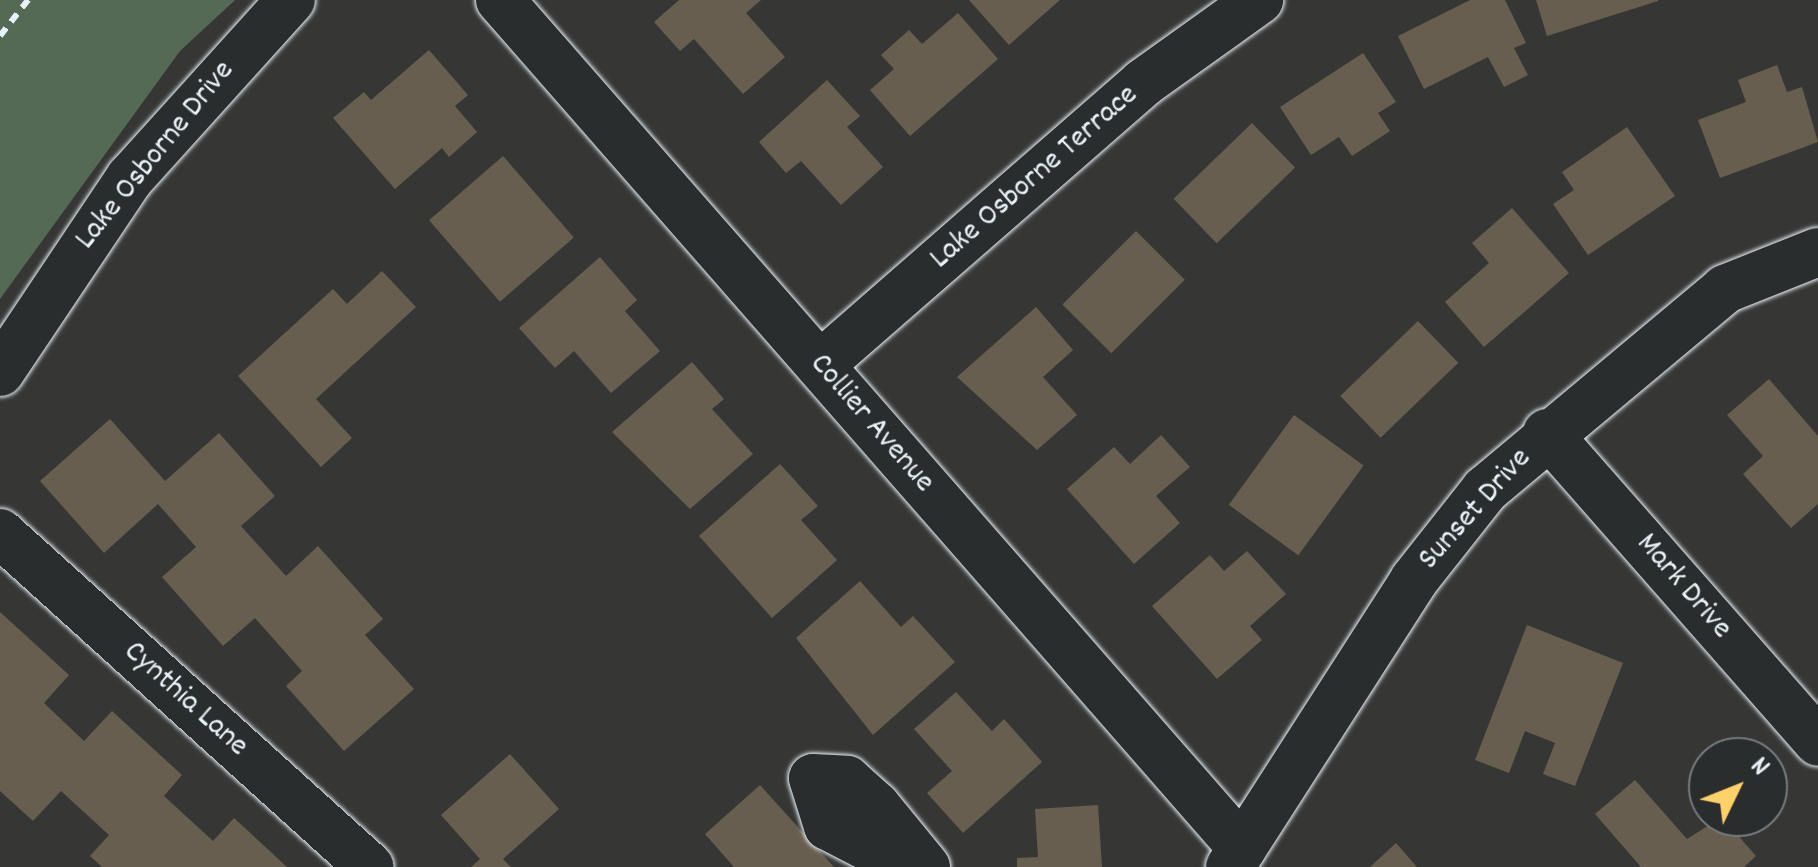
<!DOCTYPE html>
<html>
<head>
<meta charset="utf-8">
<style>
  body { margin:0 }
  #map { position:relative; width:1818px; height:867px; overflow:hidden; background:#363735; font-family:Dekko,sans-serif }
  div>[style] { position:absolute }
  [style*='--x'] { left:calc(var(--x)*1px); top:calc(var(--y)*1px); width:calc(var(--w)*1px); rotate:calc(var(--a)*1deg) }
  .green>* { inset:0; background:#556a55 }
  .building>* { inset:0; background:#675e4f; transform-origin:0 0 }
  .path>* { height:6px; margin-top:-3px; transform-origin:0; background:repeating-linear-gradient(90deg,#e8f1f8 0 10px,transparent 0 18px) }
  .roads { filter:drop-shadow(0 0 2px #e8f1f8) drop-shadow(0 0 2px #e8f1f8) }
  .minor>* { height:48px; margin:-24px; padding:0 24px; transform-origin:24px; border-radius:24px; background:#2a2d2e }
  span { translate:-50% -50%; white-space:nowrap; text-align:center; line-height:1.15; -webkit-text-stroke:8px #2a2d2e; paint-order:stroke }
  .street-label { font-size:32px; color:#e8f1f8 }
  .north { position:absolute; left:1688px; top:737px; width:100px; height:100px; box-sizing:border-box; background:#2a2d2e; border:2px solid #767b7f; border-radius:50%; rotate:47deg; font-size:28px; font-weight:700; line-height:40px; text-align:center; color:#e8f1f8 }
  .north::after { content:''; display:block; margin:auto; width:35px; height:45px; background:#ffd166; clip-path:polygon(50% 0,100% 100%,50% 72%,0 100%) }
</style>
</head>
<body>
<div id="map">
  <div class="green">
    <div style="clip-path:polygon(0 0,235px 0,180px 51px,0 299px)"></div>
  </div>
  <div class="building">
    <div style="clip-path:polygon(679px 0,761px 0,746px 13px,785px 57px,743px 94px,694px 39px,680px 51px,654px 22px)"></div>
    <div style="clip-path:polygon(969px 0,1060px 0,1009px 45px)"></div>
    <div style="clip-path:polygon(1470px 0,1505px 0,1526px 43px,1514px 48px,1528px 75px,1504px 87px,1488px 57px,1424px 89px,1398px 36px)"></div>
    <div style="clip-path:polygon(1536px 0,1658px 0,1658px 1px,1547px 36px)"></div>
    <div style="clip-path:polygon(958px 13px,998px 59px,910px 136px,870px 90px,894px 69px,881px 55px,909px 30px,922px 44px)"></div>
    <div style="clip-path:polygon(429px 50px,468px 95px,455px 106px,477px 132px,449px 157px,442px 148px,395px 189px,333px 118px,364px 92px,371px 100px)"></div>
    <div style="clip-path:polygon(1363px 53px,1396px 102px,1378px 113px,1390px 131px,1352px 156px,1339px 137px,1311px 155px,1280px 107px)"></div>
    <div style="clip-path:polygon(1777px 65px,1787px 92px,1802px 87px,1818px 142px,1720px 178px,1698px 120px,1746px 102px,1738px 80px)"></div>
    <div style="clip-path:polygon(827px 80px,860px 116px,847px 127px,883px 167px,841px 205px,801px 161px,786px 173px,759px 142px)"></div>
    <div style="left:1252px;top:123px;width:62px;height:109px;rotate:46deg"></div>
    <div style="clip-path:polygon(1627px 127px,1675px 196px,1588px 255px,1553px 204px,1574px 190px,1562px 172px)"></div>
    <div style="left:503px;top:156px;width:108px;height:98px;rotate:49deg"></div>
    <div style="clip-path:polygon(1512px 208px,1569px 273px,1484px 347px,1445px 302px,1489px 263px,1472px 243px)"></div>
    <div style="left:1136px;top:231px;width:69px;height:104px;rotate:45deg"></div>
    <div style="clip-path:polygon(600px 257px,637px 300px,625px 311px,660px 351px,611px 393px,574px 351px,555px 368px,519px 328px)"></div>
    <div style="clip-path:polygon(382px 271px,416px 307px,316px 399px,352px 438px,321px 467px,238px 376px,333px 289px,347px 304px)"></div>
    <div style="clip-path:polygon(1036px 307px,1073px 350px,1043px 377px,1077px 415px,1037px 450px,957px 377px)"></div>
    <div style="left:1418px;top:321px;width:58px;height:108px;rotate:46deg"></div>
    <div style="clip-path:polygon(692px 362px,724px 399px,712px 409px,753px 454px,690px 509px,612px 432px)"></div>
    <div style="clip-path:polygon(1769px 379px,1818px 436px,1818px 504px,1791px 528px,1743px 474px,1763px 456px,1727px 415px)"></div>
    <div style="left:1294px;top:415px;width:86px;height:111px;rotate:36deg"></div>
    <div style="clip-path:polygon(110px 419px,165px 481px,219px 433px,275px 496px,241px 526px,286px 576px,318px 546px,383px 619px,365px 635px,414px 689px,344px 751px,286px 686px,302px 671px,255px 618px,223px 646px,162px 577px,196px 547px,158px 504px,104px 553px,40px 481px)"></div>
    <div style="clip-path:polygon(1161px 435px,1190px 467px,1156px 496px,1180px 523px,1134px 564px,1067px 489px,1114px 447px,1130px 464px)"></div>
    <div style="clip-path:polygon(780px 464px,818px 506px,801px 520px,837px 560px,772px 618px,699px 536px)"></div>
    <div style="clip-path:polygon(1247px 551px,1286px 594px,1250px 626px,1262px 640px,1217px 679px,1152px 606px,1210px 555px,1224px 571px)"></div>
    <div style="clip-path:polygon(860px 581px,901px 627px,913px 616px,955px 662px,873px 735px,796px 638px)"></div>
    <div style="clip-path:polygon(0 612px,69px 675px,44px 703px,84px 741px,112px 711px,182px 775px,164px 796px,213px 841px,234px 818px,287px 867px,102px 867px,90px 856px,109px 835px,61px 791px,33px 821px,0 791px)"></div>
    <div style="clip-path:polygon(1527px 625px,1623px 663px,1575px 786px,1543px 774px,1555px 743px,1525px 731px,1509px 773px,1475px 760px)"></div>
    <div style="clip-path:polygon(956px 692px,992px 731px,1004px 719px,1042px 762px,963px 833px,927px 793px,952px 771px,914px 729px)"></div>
    <div style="clip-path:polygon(510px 754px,559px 809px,503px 859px,511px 867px,471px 867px,480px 859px,441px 815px)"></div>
    <div style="clip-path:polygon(1635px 780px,1687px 839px,1722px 817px,1756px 856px,1744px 867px,1641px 867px,1595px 814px)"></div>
    <div style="clip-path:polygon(760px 785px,834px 867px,734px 867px,705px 834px)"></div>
    <div style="clip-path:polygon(1098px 805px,1102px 867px,1017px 867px,1017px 858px,1038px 857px,1035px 809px)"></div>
    <div style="clip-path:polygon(1396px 843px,1417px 867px,1370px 867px)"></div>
  </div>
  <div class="path">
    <div style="--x:0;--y:36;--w:46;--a:-52.1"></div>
  </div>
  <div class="roads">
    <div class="minor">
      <div style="--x:500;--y:0;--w:1127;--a:48.81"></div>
      <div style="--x:820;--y:365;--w:429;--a:-41.1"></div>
      <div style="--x:1143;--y:83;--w:143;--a:-35.6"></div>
      <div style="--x:0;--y:372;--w:234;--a:-56.2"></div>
      <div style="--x:130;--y:178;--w:240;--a:-47.9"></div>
      <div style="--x:1547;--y:433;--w:411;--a:48.7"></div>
      <div style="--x:0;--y:533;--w:498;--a:42.1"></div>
      <div style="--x:922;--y:863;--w:30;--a:-172"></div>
      <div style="--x:892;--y:859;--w:72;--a:-152.7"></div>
      <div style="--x:828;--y:826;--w:50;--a:-107.4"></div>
      <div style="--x:813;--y:778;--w:34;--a:3"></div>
      <div style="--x:847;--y:780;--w:39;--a:42"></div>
      <div style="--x:876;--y:806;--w:79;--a:50.7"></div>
      <div style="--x:1230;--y:867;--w:341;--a:-57.3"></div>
      <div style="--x:1414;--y:580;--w:115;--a:-51.7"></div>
      <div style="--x:1485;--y:490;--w:313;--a:-39.9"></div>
      <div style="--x:1725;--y:289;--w:100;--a:-21.7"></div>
    </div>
  </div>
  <div class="street-label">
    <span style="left:156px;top:156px;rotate:-51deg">Lake Osborne Drive</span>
    <span style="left:1035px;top:178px;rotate:-41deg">Lake Osborne Terrace</span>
    <span style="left:871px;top:424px;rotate:49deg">Collier Avenue</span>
    <span style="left:1476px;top:510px;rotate:-48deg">Sunset Drive</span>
    <span style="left:1683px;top:587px;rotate:49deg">Mark Drive</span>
    <span style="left:185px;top:700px;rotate:42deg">Cynthia Lane</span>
  </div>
  <div class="north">N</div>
</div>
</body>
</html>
